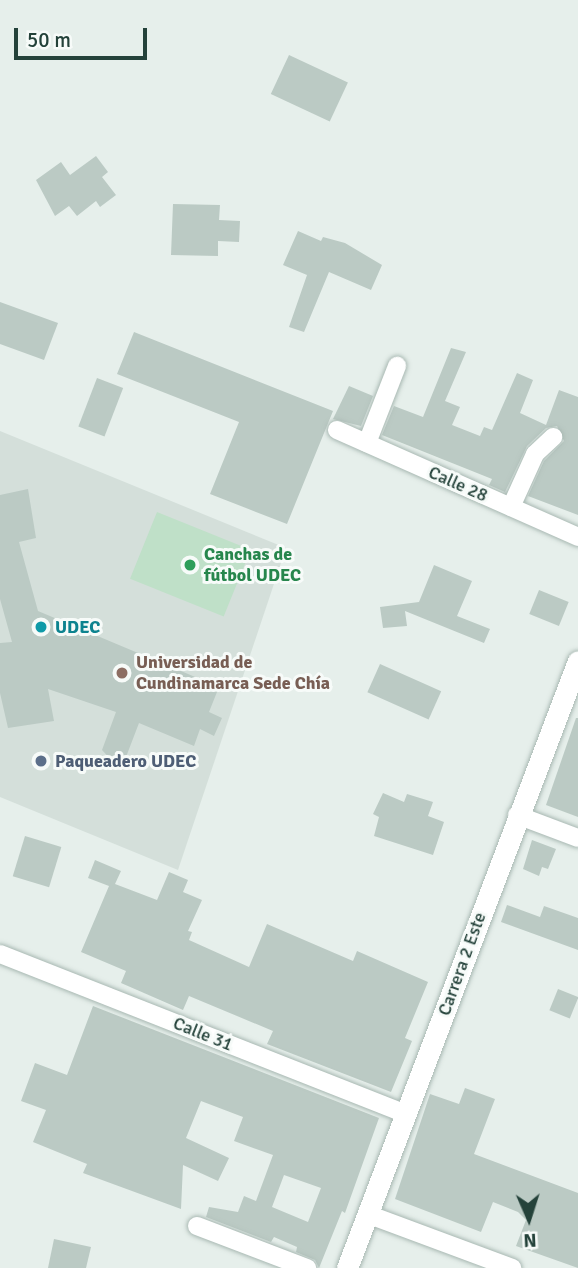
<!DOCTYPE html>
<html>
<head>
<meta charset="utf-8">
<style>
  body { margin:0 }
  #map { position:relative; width:578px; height:1268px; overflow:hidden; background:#e6efeb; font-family:Signika,sans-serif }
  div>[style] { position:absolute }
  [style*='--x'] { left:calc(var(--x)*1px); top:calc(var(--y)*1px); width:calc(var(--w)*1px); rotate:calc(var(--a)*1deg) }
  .built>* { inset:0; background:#d4dfda }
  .green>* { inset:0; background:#bfe0c8; transform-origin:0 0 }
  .building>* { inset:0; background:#bbcac4; transform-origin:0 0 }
  .roads { filter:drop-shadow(0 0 2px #a8b8b2) drop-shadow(0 0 2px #a8b8b2) }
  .street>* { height:18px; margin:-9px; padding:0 9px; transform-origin:9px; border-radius:9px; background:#fff }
  .secondary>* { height:21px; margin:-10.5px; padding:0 10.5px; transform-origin:10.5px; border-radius:10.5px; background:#fff }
  .dots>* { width:19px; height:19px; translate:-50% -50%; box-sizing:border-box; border:4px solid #f7fbf9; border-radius:50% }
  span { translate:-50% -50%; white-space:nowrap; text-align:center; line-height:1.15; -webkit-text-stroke:6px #f7fbf9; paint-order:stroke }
  .street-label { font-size:18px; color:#24423a }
  .leisure-label { font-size:18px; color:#27864d; font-weight:700 }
  .left { translate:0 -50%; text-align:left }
  .culture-label { font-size:18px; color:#0d838f; font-weight:700 }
  .education-label { font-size:18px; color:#785e54; font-weight:700 }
  .service-label { font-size:18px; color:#4e5e75; font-weight:700 }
  .north { position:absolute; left:494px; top:1184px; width:70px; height:70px; -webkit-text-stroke:5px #f7fbf9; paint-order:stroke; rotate:177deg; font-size:19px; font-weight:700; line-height:28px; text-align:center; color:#24423a }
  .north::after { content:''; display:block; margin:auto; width:24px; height:32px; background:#24423a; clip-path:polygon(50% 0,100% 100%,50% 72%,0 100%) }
  .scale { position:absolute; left:14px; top:28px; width:133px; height:32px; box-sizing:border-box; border:4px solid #24423a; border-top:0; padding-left:9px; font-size:21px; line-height:24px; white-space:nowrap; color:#24423a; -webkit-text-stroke:5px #f7fbf9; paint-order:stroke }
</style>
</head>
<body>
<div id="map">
  <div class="built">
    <div style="clip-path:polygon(0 431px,286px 548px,178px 870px,0 797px)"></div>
  </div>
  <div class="green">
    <div style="left:157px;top:512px;width:101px;height:72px;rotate:22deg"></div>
  </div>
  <div class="building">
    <div style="left:289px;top:55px;width:65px;height:43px;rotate:25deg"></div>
    <div style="clip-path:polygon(96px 156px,108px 172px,102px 177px,116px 195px,100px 207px,96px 201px,77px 216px,69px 206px,55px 216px,36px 180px,61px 162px,70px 175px)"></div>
    <div style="clip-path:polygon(173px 204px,220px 205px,219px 220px,240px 221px,239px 242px,218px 241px,218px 256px,171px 255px)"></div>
    <div style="clip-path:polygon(298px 231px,321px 241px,323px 237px,345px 243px,382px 265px,371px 290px,329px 272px,304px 332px,289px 327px,307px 275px,283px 265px)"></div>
    <div style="clip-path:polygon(0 302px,58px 323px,44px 360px,0 344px)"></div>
    <div style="clip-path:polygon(134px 332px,333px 411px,287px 524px,210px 494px,239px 422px,117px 374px)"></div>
    <div style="clip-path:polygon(451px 348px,466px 352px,445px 401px,460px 407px,452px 425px,480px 436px,484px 427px,492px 430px,517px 373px,533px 380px,520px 413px,546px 425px,559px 390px,578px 397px,578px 515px,528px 496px,544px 461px,564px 441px,557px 426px,546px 428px,527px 446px,505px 492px,489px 485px,492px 479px,382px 435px,394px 406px,423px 417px)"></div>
    <div style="left:97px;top:378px;width:28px;height:52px;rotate:21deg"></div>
    <div style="clip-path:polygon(349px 386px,373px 396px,361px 426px,333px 419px)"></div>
    <div style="clip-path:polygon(28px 489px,36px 538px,19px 542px,38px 611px,219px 687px,209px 712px,222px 718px,214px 736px,200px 729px,194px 746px,139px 723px,126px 757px,114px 763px,102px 750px,116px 712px,48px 689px,54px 721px,8px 728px,0 693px,0 643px,12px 642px,0 599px,0 495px)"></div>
    <div style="clip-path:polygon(434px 565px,472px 581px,457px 616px,490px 629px,484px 643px,405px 611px,407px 626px,383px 628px,380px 607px,419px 602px)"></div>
    <div style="left:539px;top:590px;width:32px;height:26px;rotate:22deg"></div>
    <div style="left:380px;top:664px;width:67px;height:31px;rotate:24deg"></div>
    <div style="clip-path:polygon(576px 718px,578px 718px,578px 817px,546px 805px)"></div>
    <div style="clip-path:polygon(383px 793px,404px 802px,407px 794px,433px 802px,428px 816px,444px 822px,433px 855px,374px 836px,379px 817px,373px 814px)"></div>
    <div style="left:25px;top:836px;width:38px;height:42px;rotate:17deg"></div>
    <div style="clip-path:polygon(532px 840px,556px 849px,548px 869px,542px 867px,539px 876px,523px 869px)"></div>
    <div style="clip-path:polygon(95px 860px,121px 871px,115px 884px,157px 900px,169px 872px,188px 880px,183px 892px,202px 900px,188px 931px,192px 932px,189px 940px,249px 967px,267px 924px,353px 961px,357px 951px,428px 982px,405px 1038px,412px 1041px,391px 1092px,267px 1044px,273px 1031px,189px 996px,183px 1010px,121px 983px,126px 971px,81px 952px,109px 886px,88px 878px)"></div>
    <div style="clip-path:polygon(507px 905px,540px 917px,544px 906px,578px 918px,578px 950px,501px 922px)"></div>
    <div style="left:558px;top:989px;width:22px;height:23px;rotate:22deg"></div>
    <div style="clip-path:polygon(evenodd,93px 1006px,379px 1118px,345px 1213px,342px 1211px,319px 1268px,315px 1260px,296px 1252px,297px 1247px,274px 1237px,271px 1242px,206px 1217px,209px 1207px,238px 1212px,244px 1196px,256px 1201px,273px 1155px,234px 1141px,243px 1117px,201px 1101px,186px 1138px,229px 1158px,218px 1181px,183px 1165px,181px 1209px,83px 1173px,87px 1164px,33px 1142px,46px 1110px,21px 1101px,35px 1063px,67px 1075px,93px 1006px,284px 1175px,321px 1188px,308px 1222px,272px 1207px,284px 1175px)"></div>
    <div style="clip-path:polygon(465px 1088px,495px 1099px,474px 1154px,578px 1193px,578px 1268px,516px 1246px,526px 1220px,518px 1212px,493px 1202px,481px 1232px,395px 1199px,430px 1094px,459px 1104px)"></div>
    <div style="clip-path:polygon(54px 1239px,91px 1247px,86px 1268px,48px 1268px)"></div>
  </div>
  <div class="roads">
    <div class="street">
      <div style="--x:337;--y:430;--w:264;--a:23.9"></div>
      <div style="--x:367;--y:443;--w:83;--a:-68.7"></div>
      <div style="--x:511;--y:507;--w:58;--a:-65.6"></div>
      <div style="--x:535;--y:454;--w:25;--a:-43"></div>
      <div style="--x:517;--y:815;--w:65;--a:20.7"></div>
      <div style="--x:0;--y:954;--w:436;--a:21.5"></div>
      <div style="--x:367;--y:1214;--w:155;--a:20.4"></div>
      <div style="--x:197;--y:1226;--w:118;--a:20.9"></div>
    </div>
    <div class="secondary">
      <div style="--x:347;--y:1268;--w:649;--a:-69.17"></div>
    </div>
  </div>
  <div class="dots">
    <div style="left:190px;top:565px;background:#2e9e5b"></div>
    <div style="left:41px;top:627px;background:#0f9aa8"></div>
    <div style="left:122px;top:673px;background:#8d6e63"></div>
    <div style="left:41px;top:761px;background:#5c6f8a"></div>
  </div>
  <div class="street-label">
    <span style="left:458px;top:484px;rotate:24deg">Calle 28</span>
    <span style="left:462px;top:964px;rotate:-70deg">Carrera 2 Este</span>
    <span style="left:203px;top:1034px;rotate:22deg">Calle 31</span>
  </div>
  <div class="leisure-label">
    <span class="left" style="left:204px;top:565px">Canchas de<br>fútbol UDEC</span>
  </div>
  <div class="culture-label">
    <span class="left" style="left:55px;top:627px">UDEC</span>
  </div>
  <div class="education-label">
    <span class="left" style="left:136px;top:673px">Universidad de<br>Cundinamarca Sede Chía</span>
  </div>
  <div class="service-label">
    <span class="left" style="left:55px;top:761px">Paqueadero UDEC</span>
  </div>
  <div class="north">N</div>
  <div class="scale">50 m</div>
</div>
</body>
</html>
